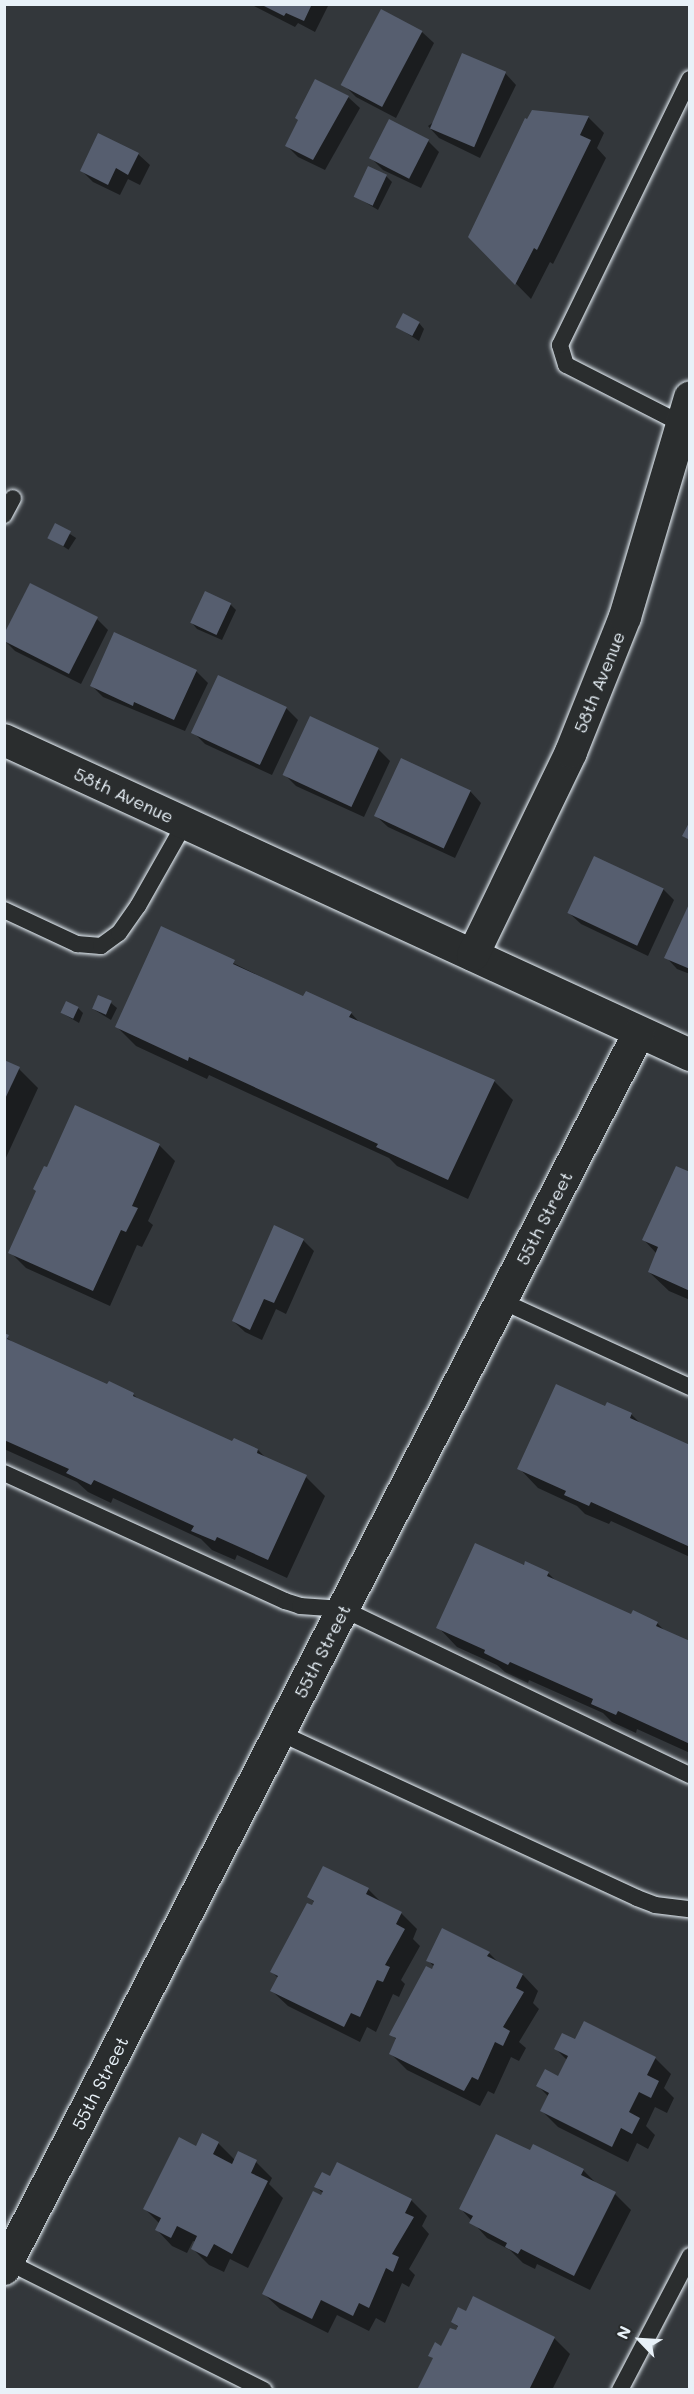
<!DOCTYPE html>
<html>
<head>
<meta charset="utf-8">
<style>
  body { margin:0 }
  #map { position:relative; width:694px; height:2394px; overflow:hidden; background:#33373b; font-family:Mali,sans-serif }
  div>[style] { position:absolute }
  [style*='--x'] { left:calc(var(--x)*1px); top:calc(var(--y)*1px); width:calc(var(--w)*1px); rotate:calc(var(--a)*1deg) }
  .shadow>* { inset:0; background:#0007; transform-origin:0 0 }
  .building>* { inset:0; background:#565e6f; transform-origin:0 0 }
  .roads { filter:drop-shadow(0 0 2px #e8f1f8) drop-shadow(0 0 2px #e8f1f8) }
  .lane>* { height:16px; margin:-8px; padding:0 8px; transform-origin:8px; border-radius:8px; background:#2a2d2e }
  .street>* { height:32px; margin:-16px; padding:0 16px; transform-origin:16px; border-radius:16px; background:#2a2d2e }
  span { translate:-50% -50%; white-space:nowrap; text-align:center; line-height:1.15; -webkit-text-stroke:5px #2a2d2e; paint-order:stroke }
  .street-label { font-size:18px; color:#e8f1f8 }
  .frame { position:absolute; inset:0; border:6px solid #e8f1f8; pointer-events:none }
  .north { position:absolute; left:610px; top:2310px; width:60px; height:60px; -webkit-text-stroke:4px #2a2d2e; paint-order:stroke; rotate:295deg; font-size:16px; font-weight:700; line-height:24px; text-align:center; color:#e8f1f8 }
  .north::after { content:''; display:block; margin:auto; width:21px; height:27px; background:#e8f1f8; clip-path:polygon(50% 0,100% 100%,50% 72%,0 100%) }
</style>
</head>
<body>
<div id="map">
  <div class="shadow">
    <div style="clip-path:polygon(250px 4px,329px 4px,315px 32px,298px 23px,295px 27px)"></div>
    <div style="clip-path:polygon(422px 32px,434px 43px,396px 118px,356px 97px,345px 86px)"></div>
    <div style="clip-path:polygon(505px 73px,516px 85px,480px 158px,439px 138px,428px 126px)"></div>
    <div style="clip-path:polygon(348px 97px,360px 108px,325px 170px,298px 157px,287px 146px)"></div>
    <div style="clip-path:polygon(588px 117px,604px 133px,597px 148px,606px 158px,553px 264px,550px 262px,531px 299px,470px 237px)"></div>
    <div style="clip-path:polygon(428px 141px,439px 152px,421px 188px,383px 170px,371px 158px)"></div>
    <div style="clip-path:polygon(138px 154px,150px 165px,140px 185px,128px 179px,120px 195px,93px 182px,81px 170px)"></div>
    <div style="clip-path:polygon(386px 176px,392px 182px,378px 210px,355px 196px)"></div>
    <div style="clip-path:polygon(419px 323px,424px 329px,419px 341px,397px 327px)"></div>
    <div style="left:56px;top:525px;width:24px;height:14px;rotate:33deg"></div>
    <div style="clip-path:polygon(230px 604px,236px 610px,222px 640px,197px 629px,192px 623px)"></div>
    <div style="clip-path:polygon(97px 619px,108px 630px,81px 684px,15px 651px,4px 640px)"></div>
    <div style="clip-path:polygon(196px 671px,208px 683px,185px 731px,103px 697px,92px 686px)"></div>
    <div style="clip-path:polygon(286px 708px,298px 720px,272px 775px,205px 744px,193px 732px)"></div>
    <div style="clip-path:polygon(378px 749px,390px 761px,364px 817px,296px 786px,285px 775px)"></div>
    <div style="clip-path:polygon(470px 791px,481px 803px,455px 858px,388px 827px,376px 816px)"></div>
    <div style="clip-path:polygon(663px 889px,674px 900px,648px 956px,581px 924px,569px 913px)"></div>
    <div style="clip-path:polygon(690px 905px,690px 974px,677px 969px,666px 957px)"></div>
    <div style="clip-path:polygon(162px 928px,304px 998px,351px 1013px,361px 1024px,494px 1081px,513px 1100px,468px 1199px,397px 1166px,389px 1158px,209px 1075px,207px 1079px,136px 1046px,117px 1027px)"></div>
    <div style="clip-path:polygon(111px 1003px,117px 1008px,111px 1020px,93px 1009px)"></div>
    <div style="clip-path:polygon(78px 1008px,83px 1013px,79px 1023px,62px 1013px)"></div>
    <div style="clip-path:polygon(4px 1062px,19px 1069px,38px 1088px,4px 1162px)"></div>
    <div style="clip-path:polygon(159px 1145px,175px 1161px,148px 1221px,153px 1225px,142px 1247px,137px 1245px,110px 1306px,26px 1268px,10px 1252px,48px 1169px)"></div>
    <div style="clip-path:polygon(690px 1174px,690px 1300px,669px 1291px,649px 1272px,657px 1254px,644px 1240px)"></div>
    <div style="clip-path:polygon(303px 1240px,314px 1251px,286px 1314px,276px 1309px,262px 1340px,245px 1332px,233px 1321px)"></div>
    <div style="clip-path:polygon(4px 1335px,16px 1345px,108px 1386px,133px 1394px,140px 1401px,233px 1443px,258px 1450px,266px 1458px,306px 1477px,325px 1496px,287px 1578px,237px 1555px,235px 1560px,212px 1550px,201px 1539px,113px 1498px,111px 1503px,88px 1492px,77px 1482px,4px 1449px)"></div>
    <div style="clip-path:polygon(606px 1408px,631px 1414px,642px 1425px,690px 1447px,690px 1557px,611px 1521px,609px 1524px,585px 1514px,577px 1506px,538px 1488px,519px 1468px)"></div>
    <div style="clip-path:polygon(526px 1563px,548px 1573px,557px 1582px,632px 1616px,657px 1623px,666px 1632px,690px 1643px,690px 1753px,637px 1729px,636px 1733px,612px 1722px,603px 1713px,529px 1680px,528px 1683px,505px 1672px,497px 1665px,457px 1647px,438px 1627px)"></div>
    <div style="clip-path:polygon(368px 1889px,382px 1903px,401px 1913px,417px 1929px,413px 1939px,420px 1946px,401px 1980px,405px 1984px,399px 1997px,393px 1994px,376px 2032px,367px 2027px,360px 2042px,288px 2006px,272px 1991px,278px 1978px,272px 1972px,313px 1907px,315px 1903px,309px 1897px)"></div>
    <div style="clip-path:polygon(443px 1930px,489px 1953px,501px 1965px,523px 1975px,538px 1991px,533px 2003px,539px 2009px,519px 2042px,526px 2048px,519px 2061px,511px 2057px,494px 2094px,488px 2091px,480px 2106px,407px 2070px,391px 2054px,397px 2040px,391px 2034px,432px 1971px,434px 1967px,428px 1960px)"></div>
    <div style="clip-path:polygon(576px 2041px,655px 2058px,671px 2074px,664px 2088px,674px 2098px,667px 2113px,655px 2107px,646px 2126px,655px 2135px,648px 2149px,637px 2143px,628px 2162px,558px 2127px,542px 2111px,549px 2097px,538px 2086px,558px 2078px,567px 2060px,556px 2049px)"></div>
    <div style="clip-path:polygon(218px 2143px,235px 2160px,256px 2162px,272px 2178px,269px 2184px,283px 2198px,248px 2268px,230px 2259px,224px 2272px,209px 2265px,193px 2249px,196px 2242px,193px 2241px,187px 2253px,172px 2246px,157px 2230px,160px 2224px,145px 2209px,197px 2148px)"></div>
    <div style="clip-path:polygon(531px 2152px,583px 2170px,598px 2185px,615px 2194px,631px 2210px,590px 2290px,537px 2264px,535px 2269px,523px 2263px,510px 2250px,487px 2238px,461px 2209px)"></div>
    <div style="clip-path:polygon(316px 2187px,411px 2200px,427px 2216px,422px 2226px,429px 2234px,409px 2269px,415px 2275px,409px 2287px,402px 2283px,385px 2323px,376px 2318px,369px 2331px,337px 2315px,328px 2333px,280px 2309px,264px 2294px,321px 2197px,323px 2193px)"></div>
    <div style="clip-path:polygon(453px 2322px,554px 2338px,570px 2354px,552px 2390px,419px 2390px,442px 2348px,456px 2332px,459px 2328px)"></div>
  </div>
  <div class="building">
    <div style="clip-path:polygon(260px 4px,312px 4px,304px 21px,286px 13px,284px 16px)"></div>
    <div style="left:381px;top:9px;width:47px;height:86px;rotate:28deg"></div>
    <div style="left:462px;top:53px;width:48px;height:82px;rotate:23deg"></div>
    <div style="clip-path:polygon(315px 79px,349px 96px,313px 160px,285px 146px,298px 120px,295px 118px)"></div>
    <div style="clip-path:polygon(532px 110px,589px 116px,580px 135px,591px 140px,537px 250px,534px 248px,515px 285px,468px 237px,525px 118px,527px 119px)"></div>
    <div style="left:389px;top:119px;width:45px;height:44px;rotate:27deg"></div>
    <div style="clip-path:polygon(98px 133px,139px 153px,128px 175px,116px 168px,108px 185px,80px 171px)"></div>
    <div style="left:368px;top:166px;width:21px;height:34px;rotate:25deg"></div>
    <div style="left:403px;top:313px;width:19px;height:16px;rotate:28deg"></div>
    <div style="left:55px;top:523px;width:18px;height:17px;rotate:27deg"></div>
    <div style="clip-path:polygon(30px 583px,98px 617px,69px 674px,4px 641px,4px 634px)"></div>
    <div style="left:205px;top:591px;width:29px;height:35px;rotate:25deg"></div>
    <div style="clip-path:polygon(114px 632px,197px 670px,174px 720px,134px 702px,133px 706px,90px 686px)"></div>
    <div style="left:218px;top:675px;width:76px;height:64px;rotate:25deg"></div>
    <div style="left:310px;top:716px;width:76px;height:65px;rotate:25deg"></div>
    <div style="left:401px;top:758px;width:77px;height:64px;rotate:25deg"></div>
    <div style="clip-path:polygon(690px 821px,690px 840px,682px 836px)"></div>
    <div style="left:594px;top:856px;width:77px;height:63px;rotate:25deg"></div>
    <div style="clip-path:polygon(690px 902px,690px 969px,664px 958px)"></div>
    <div style="clip-path:polygon(161px 926px,235px 960px,233px 964px,303px 996px,306px 991px,352px 1012px,349px 1017px,495px 1080px,448px 1180px,376px 1147px,378px 1144px,189px 1057px,188px 1061px,115px 1027px)"></div>
    <div style="left:98px;top:995px;width:15px;height:15px;rotate:23deg"></div>
    <div style="left:66px;top:1001px;width:14px;height:13px;rotate:25deg"></div>
    <div style="clip-path:polygon(4px 1060px,20px 1067px,4px 1101px)"></div>
    <div style="clip-path:polygon(75px 1105px,160px 1144px,132px 1206px,138px 1208px,126px 1232px,121px 1230px,93px 1291px,8px 1253px,36px 1191px,33px 1189px,44px 1166px,47px 1167px)"></div>
    <div style="clip-path:polygon(676px 1166px,690px 1172px,690px 1291px,648px 1272px,658px 1247px,642px 1240px)"></div>
    <div style="clip-path:polygon(274px 1225px,304px 1239px,274px 1303px,264px 1299px,250px 1330px,232px 1321px)"></div>
    <div style="clip-path:polygon(4px 1333px,9px 1335px,7px 1339px,107px 1384px,109px 1381px,134px 1393px,133px 1396px,232px 1441px,234px 1438px,258px 1449px,257px 1453px,307px 1475px,268px 1560px,217px 1537px,215px 1541px,191px 1531px,194px 1526px,94px 1480px,91px 1485px,66px 1473px,69px 1469px,4px 1440px)"></div>
    <div style="clip-path:polygon(556px 1384px,605px 1406px,607px 1402px,632px 1413px,630px 1418px,690px 1445px,690px 1547px,591px 1502px,589px 1506px,564px 1495px,566px 1491px,517px 1469px)"></div>
    <div style="clip-path:polygon(475px 1543px,524px 1565px,525px 1561px,549px 1572px,547px 1576px,631px 1614px,633px 1610px,658px 1622px,656px 1626px,690px 1641px,690px 1744px,618px 1711px,616px 1715px,591px 1704px,593px 1699px,510px 1662px,508px 1665px,484px 1653px,485px 1650px,436px 1628px)"></div>
    <div style="clip-path:polygon(323px 1866px,369px 1888px,366px 1894px,402px 1912px,396px 1924px,405px 1929px,385px 1965px,390px 1967px,383px 1982px,377px 1980px,360px 2017px,351px 2013px,344px 2027px,270px 1991px,278px 1976px,270px 1972px,307px 1903px,312px 1905px,314px 1901px,307px 1897px)"></div>
    <div style="clip-path:polygon(442px 1928px,490px 1952px,487px 1956px,523px 1974px,516px 1988px,524px 1992px,503px 2027px,510px 2031px,503px 2046px,495px 2042px,478px 2080px,472px 2077px,464px 2091px,389px 2054px,396px 2038px,389px 2035px,426px 1966px,432px 1969px,434px 1964px,426px 1961px)"></div>
    <div style="clip-path:polygon(584px 2021px,656px 2057px,647px 2075px,659px 2081px,651px 2098px,639px 2092px,629px 2112px,640px 2118px,632px 2134px,621px 2128px,612px 2147px,540px 2111px,549px 2093px,536px 2086px,545px 2069px,558px 2076px,568px 2056px,554px 2049px,562px 2033px,575px 2039px)"></div>
    <div style="clip-path:polygon(202px 2133px,219px 2142px,213px 2154px,232px 2164px,238px 2151px,257px 2160px,251px 2173px,268px 2181px,232px 2254px,214px 2244px,207px 2257px,191px 2249px,197px 2236px,177px 2226px,171px 2238px,155px 2230px,161px 2218px,143px 2209px,179px 2137px,196px 2146px)"></div>
    <div style="clip-path:polygon(496px 2134px,530px 2150px,533px 2144px,584px 2169px,581px 2175px,616px 2192px,574px 2276px,521px 2249px,518px 2254px,505px 2247px,507px 2243px,469px 2223px,473px 2216px,459px 2209px)"></div>
    <div style="clip-path:polygon(337px 2162px,412px 2199px,405px 2213px,414px 2217px,392px 2254px,399px 2257px,393px 2272px,386px 2268px,369px 2308px,359px 2303px,353px 2316px,321px 2300px,312px 2319px,262px 2294px,313px 2191px,321px 2195px,323px 2191px,314px 2187px,322px 2172px,330px 2176px)"></div>
    <div style="clip-path:polygon(473px 2296px,555px 2337px,529px 2390px,417px 2390px,433px 2358px,428px 2356px,435px 2342px,441px 2346px,450px 2328px,456px 2330px,458px 2326px,451px 2322px,458px 2307px,466px 2311px)"></div>
  </div>
  <div class="roads">
    <div class="lane">
      <div style="--x:682;--y:424;--w:130;--a:-153"></div>
      <div style="--x:566;--y:365;--w:21;--a:-107"></div>
      <div style="--x:560;--y:345;--w:296;--a:-64"></div>
      <div style="--x:4;--y:515;--w:19;--a:-62"></div>
      <div style="--x:4;--y:910;--w:81;--a:25"></div>
      <div style="--x:77;--y:944;--w:24;--a:5"></div>
      <div style="--x:101;--y:946;--w:22;--a:-36"></div>
      <div style="--x:119;--y:933;--w:33;--a:-55"></div>
      <div style="--x:138;--y:906;--w:95;--a:-60.5"></div>
      <div style="--x:502;--y:1301;--w:207;--a:24.6"></div>
      <div style="--x:4;--y:1473;--w:309;--a:24.5"></div>
      <div style="--x:285;--y:1601;--w:16;--a:18"></div>
      <div style="--x:300;--y:1606;--w:43;--a:4"></div>
      <div style="--x:343;--y:1609;--w:385;--a:25.6"></div>
      <div style="--x:280;--y:1733;--w:393;--a:24.8"></div>
      <div style="--x:637;--y:1898;--w:19;--a:21"></div>
      <div style="--x:655;--y:1905;--w:35;--a:7"></div>
      <div style="--x:8;--y:2262;--w:286;--a:26.6"></div>
      <div style="--x:620;--y:2390;--w:151;--a:-62.4"></div>
    </div>
    <div class="street">
      <div style="--x:4;--y:740;--w:755;--a:24.66"></div>
      <div style="--x:473;--y:955;--w:225;--a:-64.2"></div>
      <div style="--x:571;--y:752;--w:145;--a:-68.2"></div>
      <div style="--x:625;--y:617;--w:229;--a:-73.5"></div>
      <div style="--x:4;--y:2269;--w:1390;--a:-62.81"></div>
    </div>
  </div>
  <div class="street-label">
    <span style="left:599px;top:682px;rotate:-68deg">58th Avenue</span>
    <span style="left:124px;top:795px;rotate:25deg">58th Avenue</span>
    <span style="left:544px;top:1218px;rotate:-63deg">55th Street</span>
    <span style="left:322px;top:1651px;rotate:-63deg">55th Street</span>
    <span style="left:100px;top:2083px;rotate:-63deg">55th Street</span>
  </div>
  <div class="frame"></div>
  <div class="north">N</div>
</div>
</body>
</html>
